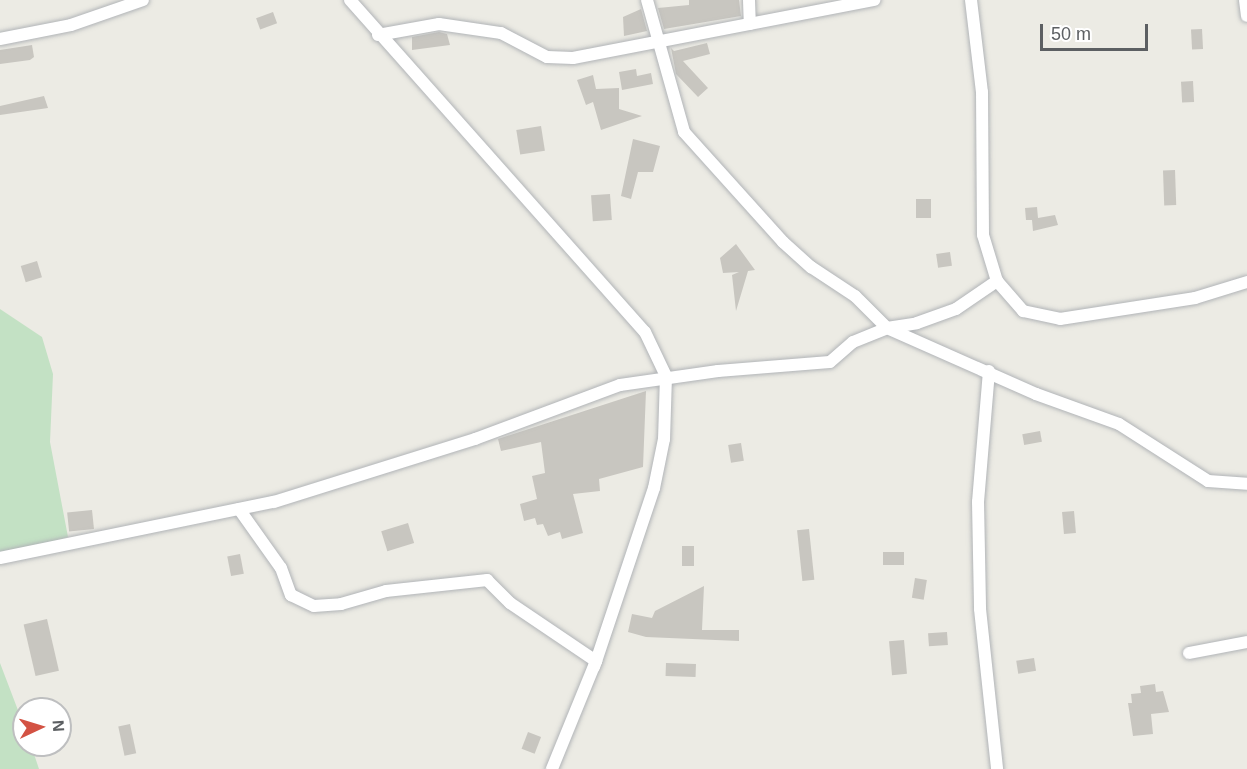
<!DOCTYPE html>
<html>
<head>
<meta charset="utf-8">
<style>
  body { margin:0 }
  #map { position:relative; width:1247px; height:769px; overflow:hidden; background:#ecebe4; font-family:Arial,sans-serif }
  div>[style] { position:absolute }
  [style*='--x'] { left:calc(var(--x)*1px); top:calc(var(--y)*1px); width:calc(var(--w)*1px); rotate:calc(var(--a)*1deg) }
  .green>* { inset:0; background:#c3e1c4 }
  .building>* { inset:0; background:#c8c6c0; transform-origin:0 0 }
  .roads { filter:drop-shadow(0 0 2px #b1b4b7) drop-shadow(0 0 2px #b1b4b7) }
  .street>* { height:12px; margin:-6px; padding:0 6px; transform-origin:6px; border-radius:6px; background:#fff }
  span { translate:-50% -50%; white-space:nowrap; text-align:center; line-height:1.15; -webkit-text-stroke:6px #fff; paint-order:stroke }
  .north { position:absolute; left:12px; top:697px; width:60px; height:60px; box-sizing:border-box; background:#fff; border:2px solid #bebfc0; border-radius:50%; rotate:86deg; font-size:16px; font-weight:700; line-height:24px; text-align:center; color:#5c5f62 }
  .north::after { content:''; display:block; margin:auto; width:21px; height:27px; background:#d35243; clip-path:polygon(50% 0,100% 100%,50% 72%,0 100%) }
  .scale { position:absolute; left:1040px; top:24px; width:108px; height:27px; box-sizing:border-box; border:3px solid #5c5f62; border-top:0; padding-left:8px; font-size:18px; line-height:21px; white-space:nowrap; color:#5c5f62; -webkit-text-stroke:4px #fff; paint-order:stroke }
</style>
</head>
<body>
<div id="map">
  <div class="green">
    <div style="clip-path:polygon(0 309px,42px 337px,53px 374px,50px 442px,68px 537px,2px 558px,0 565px)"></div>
    <div style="clip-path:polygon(0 663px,24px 726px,24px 745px,31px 745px,39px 769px,0 769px)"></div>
  </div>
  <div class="building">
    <div style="clip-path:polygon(689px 0,739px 0,741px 16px,664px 29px,658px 8px,689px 5px)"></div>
    <div style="clip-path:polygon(641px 9px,647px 31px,624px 36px,623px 17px)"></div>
    <div style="left:273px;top:12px;width:12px;height:18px;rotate:70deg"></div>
    <div style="left:1202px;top:29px;width:20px;height:11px;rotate:87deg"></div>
    <div style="clip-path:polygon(439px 32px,447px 34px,450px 45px,412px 50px,412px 37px)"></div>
    <div style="clip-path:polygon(707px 43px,710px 54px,683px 61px,708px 88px,698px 97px,676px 74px,671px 48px,674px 51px)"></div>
    <div style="clip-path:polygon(32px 45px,34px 57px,30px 60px,0 64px,0 50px)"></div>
    <div style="clip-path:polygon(636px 69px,637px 76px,651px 73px,653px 84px,622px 90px,619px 72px)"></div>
    <div style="clip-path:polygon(593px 75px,596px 89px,619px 88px,619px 109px,642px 116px,601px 130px,593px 102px,586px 105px,577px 80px)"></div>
    <div style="left:1193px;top:81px;width:21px;height:12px;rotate:87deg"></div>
    <div style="clip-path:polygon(44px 96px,48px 108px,0 115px,0 106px)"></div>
    <div style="left:541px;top:126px;width:25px;height:25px;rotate:81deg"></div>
    <div style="clip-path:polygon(633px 139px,660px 146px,653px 172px,638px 172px,631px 199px,621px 196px)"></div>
    <div style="left:1175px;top:170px;width:35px;height:12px;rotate:88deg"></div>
    <div style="left:610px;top:194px;width:26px;height:19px;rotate:86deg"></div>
    <div style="left:916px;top:199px;width:15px;height:19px"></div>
    <div style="clip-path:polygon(1037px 207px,1038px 218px,1055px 215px,1058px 225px,1033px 231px,1032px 220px,1026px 220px,1025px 208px)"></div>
    <div style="clip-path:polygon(736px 244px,755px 270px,748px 271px,736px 311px,732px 275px,739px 272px,723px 273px,720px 258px)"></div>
    <div style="left:950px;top:252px;width:14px;height:14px;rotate:82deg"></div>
    <div style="left:37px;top:261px;width:17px;height:17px;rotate:73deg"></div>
    <div style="clip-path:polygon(646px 391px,643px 467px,599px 479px,600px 491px,573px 494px,583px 533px,562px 539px,560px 532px,548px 536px,543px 524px,537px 525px,535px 518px,524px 521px,520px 504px,537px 499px,532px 476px,545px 473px,541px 442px,501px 451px,498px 439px)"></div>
    <div style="left:1040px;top:431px;width:11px;height:18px;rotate:80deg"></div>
    <div style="left:741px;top:443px;width:18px;height:13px;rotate:81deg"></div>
    <div style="left:92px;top:510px;width:19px;height:25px;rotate:84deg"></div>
    <div style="left:1074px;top:511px;width:22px;height:12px;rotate:85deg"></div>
    <div style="left:408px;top:523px;width:21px;height:28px;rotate:73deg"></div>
    <div style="left:809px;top:529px;width:51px;height:12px;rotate:84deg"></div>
    <div style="left:682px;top:546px;width:12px;height:20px"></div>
    <div style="left:883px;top:552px;width:21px;height:13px"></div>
    <div style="left:240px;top:554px;width:20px;height:13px;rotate:79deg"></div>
    <div style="left:915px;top:578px;width:12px;height:20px;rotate:9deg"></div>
    <div style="clip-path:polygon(704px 586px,702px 630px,739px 630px,739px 641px,646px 637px,628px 632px,632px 614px,652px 618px,655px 611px)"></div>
    <div style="left:47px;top:619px;width:53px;height:24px;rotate:77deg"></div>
    <div style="left:947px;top:632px;width:13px;height:19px;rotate:86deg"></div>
    <div style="left:904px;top:640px;width:34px;height:15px;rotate:85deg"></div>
    <div style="left:1034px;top:658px;width:13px;height:18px;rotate:81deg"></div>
    <div style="left:666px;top:663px;width:30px;height:13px;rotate:2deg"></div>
    <div style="clip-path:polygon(1155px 684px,1156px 692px,1163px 691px,1169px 712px,1151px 714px,1153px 734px,1133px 736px,1128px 703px,1132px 703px,1131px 694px,1141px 693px,1140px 686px)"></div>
    <div style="left:130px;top:724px;width:30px;height:12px;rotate:78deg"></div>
    <div style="left:528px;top:732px;width:14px;height:18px;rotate:21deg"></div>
  </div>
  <div class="roads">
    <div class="street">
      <div style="--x:350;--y:0;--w:444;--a:48.4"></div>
      <div style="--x:645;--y:332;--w:49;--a:64.5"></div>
      <div style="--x:666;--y:376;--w:63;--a:91.8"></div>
      <div style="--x:664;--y:439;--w:50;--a:101.5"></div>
      <div style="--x:654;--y:488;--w:182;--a:108.5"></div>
      <div style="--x:596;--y:661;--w:117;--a:112.2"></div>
      <div style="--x:647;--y:0;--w:137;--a:74.3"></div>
      <div style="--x:684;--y:132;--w:148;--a:48"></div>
      <div style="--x:783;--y:242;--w:38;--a:42"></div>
      <div style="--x:811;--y:267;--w:53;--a:33.4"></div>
      <div style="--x:855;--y:296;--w:45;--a:45"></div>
      <div style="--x:887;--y:328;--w:30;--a:-9"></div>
      <div style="--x:917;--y:323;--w:41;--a:-19.7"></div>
      <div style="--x:956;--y:309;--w:50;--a:-34.3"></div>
      <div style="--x:997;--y:281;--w:40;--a:49"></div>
      <div style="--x:1023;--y:311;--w:38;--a:12"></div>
      <div style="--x:1060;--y:319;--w:137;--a:-8.8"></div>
      <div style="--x:1195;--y:298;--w:54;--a:-17.1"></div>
      <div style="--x:749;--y:0;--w:24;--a:88"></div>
      <div style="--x:971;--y:0;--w:93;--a:83.2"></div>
      <div style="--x:982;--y:92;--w:143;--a:89.6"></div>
      <div style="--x:983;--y:235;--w:48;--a:73.1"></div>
      <div style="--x:1245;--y:0;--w:16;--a:83"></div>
      <div style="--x:378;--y:35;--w:62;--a:-10.2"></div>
      <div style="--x:439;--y:24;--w:63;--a:8.3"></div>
      <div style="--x:501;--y:33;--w:52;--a:27.6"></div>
      <div style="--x:547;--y:57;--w:26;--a:2"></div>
      <div style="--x:573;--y:58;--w:307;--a:-10.9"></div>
      <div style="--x:0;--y:39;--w:72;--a:-11.2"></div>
      <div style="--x:71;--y:25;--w:76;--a:-19.1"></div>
      <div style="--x:989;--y:371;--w:131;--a:94.8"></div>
      <div style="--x:978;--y:502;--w:107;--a:88.9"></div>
      <div style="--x:980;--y:609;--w:161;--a:83.9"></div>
      <div style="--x:239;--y:509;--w:72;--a:54.6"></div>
      <div style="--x:281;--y:568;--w:29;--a:70"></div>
      <div style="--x:291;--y:595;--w:25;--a:26"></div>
      <div style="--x:314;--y:606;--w:27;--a:-4"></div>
      <div style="--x:341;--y:604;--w:47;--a:-16.1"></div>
      <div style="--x:386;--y:591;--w:102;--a:-6.2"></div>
      <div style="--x:487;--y:580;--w:33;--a:45"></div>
      <div style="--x:510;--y:603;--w:104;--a:34"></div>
      <div style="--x:596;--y:661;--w:6;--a:108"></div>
      <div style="--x:0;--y:558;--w:280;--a:-11.6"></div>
      <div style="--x:274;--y:502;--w:211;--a:-17.4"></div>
      <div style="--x:475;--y:439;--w:155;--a:-20.4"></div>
      <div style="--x:620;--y:385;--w:99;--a:-8.1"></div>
      <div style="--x:718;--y:371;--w:112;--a:-4.6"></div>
      <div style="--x:830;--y:362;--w:30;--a:-41"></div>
      <div style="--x:853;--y:342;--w:37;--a:-22"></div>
      <div style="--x:887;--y:328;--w:163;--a:23.9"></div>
      <div style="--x:1036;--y:394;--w:88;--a:19.9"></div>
      <div style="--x:1119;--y:424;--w:106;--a:32.6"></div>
      <div style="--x:1208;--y:481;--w:39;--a:4"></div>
      <div style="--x:1189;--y:653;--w:59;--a:-10.7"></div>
    </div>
  </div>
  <div class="north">N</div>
  <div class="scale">50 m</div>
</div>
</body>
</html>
